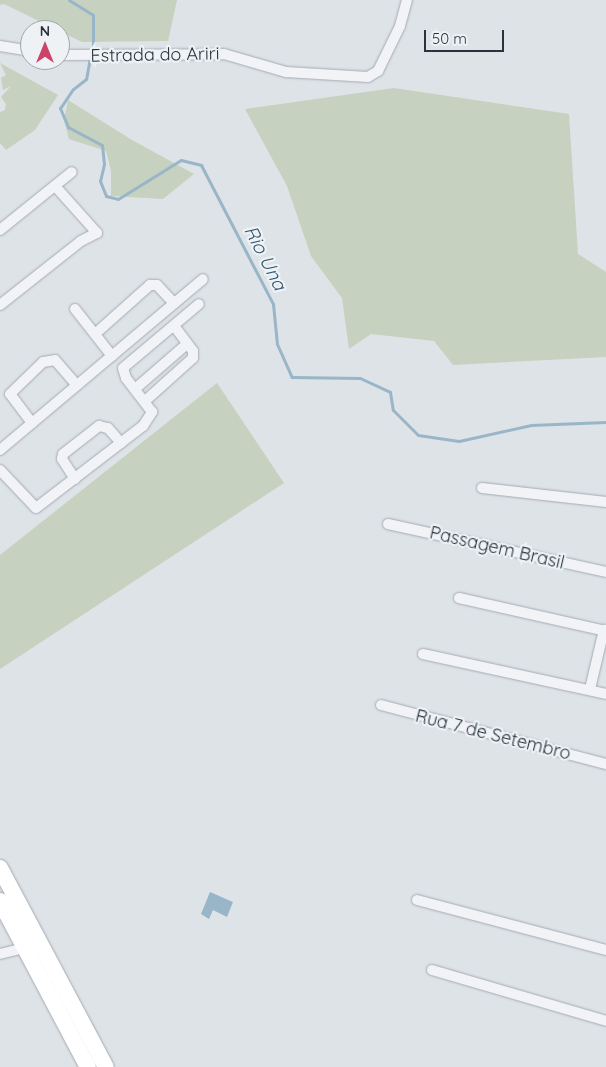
<!DOCTYPE html>
<html>
<head>
<meta charset="utf-8">
<style>
  body { margin:0 }
  #map { position:relative; width:606px; height:1067px; overflow:hidden; background:#dee3e8; font-family:Quicksand,sans-serif }
  div>[style] { position:absolute }
  [style*='--x'] { left:calc(var(--x)*1px); top:calc(var(--y)*1px); width:calc(var(--w)*1px); rotate:calc(var(--a)*1deg) }
  .green>* { inset:0; background:#c6d1bf }
  .water>* { inset:0; background:#99b6c8 }
  .stream>* { height:3px; margin:-1.5px; padding:0 1.5px; transform-origin:1.5px; border-radius:1.5px; background:#99b6c8 }
  .roads { filter:drop-shadow(0 0 1px #a4abb2) drop-shadow(0 0 1px #a4abb2) }
  .street>* { height:10px; margin:-5px; padding:0 5px; transform-origin:5px; border-radius:5px; background:#f1f3f6 }
  .primary>* { height:16px; margin:-8px; padding:0 8px; transform-origin:8px; border-radius:8px; background:#fff }
  span { translate:-50% -50%; white-space:nowrap; text-align:center; line-height:1.15; -webkit-text-stroke:4.5px #eef2f5; paint-order:stroke }
  .street-label { font-size:18px; color:#28333e }
  .water-label { font-size:19px; color:#325672; font-style:italic }
  .north { position:absolute; left:20px; top:20px; width:50px; height:50px; box-sizing:border-box; background:#eef2f5; border:1px solid #9fa6ac; border-radius:50%; rotate:0deg; font-size:14px; font-weight:700; line-height:20px; text-align:center; color:#28333e }
  .north::after { content:''; display:block; margin:auto; width:18px; height:22px; background:#cc4369; clip-path:polygon(50% 0,100% 100%,50% 72%,0 100%) }
  .scale { position:absolute; left:424px; top:30px; width:80px; height:22px; box-sizing:border-box; border:2px solid #28333e; border-top:0; padding-left:6px; font-size:15px; line-height:18px; white-space:nowrap; color:#28333e; -webkit-text-stroke:4px #eef2f5; paint-order:stroke }
</style>
</head>
<body>
<div id="map">
  <div class="green">
    <div style="clip-path:polygon(0 0,177px 0,168px 41px,82px 42px,4px 4px,0 5px)"></div>
    <div style="clip-path:polygon(0 63px,58px 95px,35px 130px,6px 150px,0 143px,0 112px,5px 110px,6px 104px,1px 97px,11px 86px,3px 90px,1px 78px,6px 75px)"></div>
    <div style="clip-path:polygon(394px 88px,569px 114px,578px 254px,606px 272px,606px 357px,453px 365px,434px 341px,371px 334px,349px 349px,342px 298px,311px 256px,287px 186px,245px 109px)"></div>
    <div style="clip-path:polygon(68px 100px,132px 140px,194px 174px,163px 199px,111px 196px,111px 171px,106px 151px,69px 139px,64px 120px)"></div>
    <div style="clip-path:polygon(217px 383px,284px 483px,0 669px,0 555px)"></div>
  </div>
  <div class="water">
    <div style="clip-path:polygon(210px 892px,233px 902px,227px 917px,213px 910px,209px 919px,201px 914px)"></div>
  </div>
  <div class="stream">
    <div style="--x:69;--y:0;--w:28;--a:32"></div>
    <div style="--x:93;--y:15;--w:37;--a:90"></div>
    <div style="--x:90;--y:57;--w:22;--a:100"></div>
    <div style="--x:86;--y:79;--w:16;--a:142"></div>
    <div style="--x:73;--y:89;--w:23;--a:124"></div>
    <div style="--x:60;--y:108;--w:21;--a:67"></div>
    <div style="--x:68;--y:127;--w:38;--a:28"></div>
    <div style="--x:102;--y:145;--w:19;--a:84"></div>
    <div style="--x:104;--y:164;--w:17;--a:103"></div>
    <div style="--x:100;--y:181;--w:16;--a:68"></div>
    <div style="--x:106;--y:196;--w:12;--a:14"></div>
    <div style="--x:118;--y:199;--w:74;--a:-31.8"></div>
    <div style="--x:181;--y:160;--w:21;--a:14"></div>
    <div style="--x:201;--y:165;--w:157;--a:62.6"></div>
    <div style="--x:273;--y:304;--w:40;--a:84.3"></div>
    <div style="--x:277;--y:344;--w:36;--a:66"></div>
    <div style="--x:292;--y:377;--w:68;--a:0.8"></div>
    <div style="--x:360;--y:378;--w:33;--a:25"></div>
    <div style="--x:390;--y:392;--w:18;--a:81"></div>
    <div style="--x:393;--y:410;--w:35;--a:45"></div>
    <div style="--x:418;--y:435;--w:41;--a:8.3"></div>
    <div style="--x:459;--y:441;--w:74;--a:-12.5"></div>
    <div style="--x:531;--y:425;--w:75;--a:-2.3"></div>
  </div>
  <div class="roads">
    <div class="street">
      <div style="--x:0;--y:46;--w:30;--a:9"></div>
      <div style="--x:60;--y:55;--w:164;--a:-0.3"></div>
      <div style="--x:224;--y:54;--w:65;--a:16.2"></div>
      <div style="--x:286;--y:72;--w:82;--a:3.5"></div>
      <div style="--x:368;--y:77;--w:12;--a:-31"></div>
      <div style="--x:378;--y:71;--w:50;--a:-63.9"></div>
      <div style="--x:400;--y:26;--w:27;--a:-75"></div>
      <div style="--x:0;--y:230;--w:92;--a:-38.9"></div>
      <div style="--x:0;--y:305;--w:103;--a:-38.3"></div>
      <div style="--x:81;--y:241;--w:18;--a:-27"></div>
      <div style="--x:97;--y:233;--w:63;--a:-131.8"></div>
      <div style="--x:75;--y:309;--w:60;--a:51.8"></div>
      <div style="--x:95;--y:334;--w:74;--a:-41.7"></div>
      <div style="--x:150;--y:285;--w:7;--a:0"></div>
      <div style="--x:157;--y:285;--w:25;--a:47"></div>
      <div style="--x:135;--y:389;--w:69;--a:-40.9"></div>
      <div style="--x:145;--y:401;--w:64;--a:-41.9"></div>
      <div style="--x:193;--y:358;--w:7;--a:-90"></div>
      <div style="--x:193;--y:351;--w:31;--a:-127"></div>
      <div style="--x:32;--y:423;--w:36;--a:-127"></div>
      <div style="--x:10;--y:394;--w:46;--a:-44.1"></div>
      <div style="--x:43;--y:362;--w:12;--a:-9"></div>
      <div style="--x:55;--y:360;--w:33;--a:49"></div>
      <div style="--x:0;--y:450;--w:265;--a:-40.1"></div>
      <div style="--x:0;--y:470;--w:52;--a:46.5"></div>
      <div style="--x:36;--y:508;--w:135;--a:-37.5"></div>
      <div style="--x:143;--y:426;--w:17;--a:-57"></div>
      <div style="--x:152;--y:412;--w:43;--a:-127.4"></div>
      <div style="--x:126;--y:378;--w:10;--a:-107"></div>
      <div style="--x:123;--y:368;--w:99;--a:-40.1"></div>
      <div style="--x:75;--y:479;--w:24;--a:-123"></div>
      <div style="--x:62;--y:459;--w:5;--a:-79"></div>
      <div style="--x:63;--y:454;--w:46;--a:-37.9"></div>
      <div style="--x:99;--y:426;--w:9;--a:13"></div>
      <div style="--x:108;--y:428;--w:20;--a:49"></div>
      <div style="--x:482;--y:488;--w:125;--a:6.4"></div>
      <div style="--x:388;--y:524;--w:223;--a:12.4"></div>
      <div style="--x:459;--y:598;--w:151;--a:12.7"></div>
      <div style="--x:423;--y:654;--w:187;--a:12.3"></div>
      <div style="--x:590;--y:689;--w:61;--a:-76.7"></div>
      <div style="--x:381;--y:705;--w:233;--a:14.7"></div>
      <div style="--x:417;--y:900;--w:196;--a:14.8"></div>
      <div style="--x:0;--y:954;--w:29;--a:-14"></div>
      <div style="--x:432;--y:970;--w:181;--a:16.3"></div>
    </div>
    <div class="primary">
      <div style="--x:0;--y:868;--w:225;--a:62"></div>
      <div style="--x:0;--y:901;--w:188;--a:62.1"></div>
    </div>
  </div>
  <div class="street-label">
    <span style="left:155px;top:55px;rotate:-1deg">Estrada do Ariri</span>
    <span style="left:497px;top:548px;rotate:13deg">Passagem Brasil</span>
    <span style="left:493px;top:735px;rotate:14deg">Rua 7 de Setembro</span>
  </div>
  <div class="water-label">
    <span style="left:265px;top:258px;rotate:63deg">Rio Una</span>
  </div>
  <div class="north">N</div>
  <div class="scale">50 m</div>
</div>
</body>
</html>
